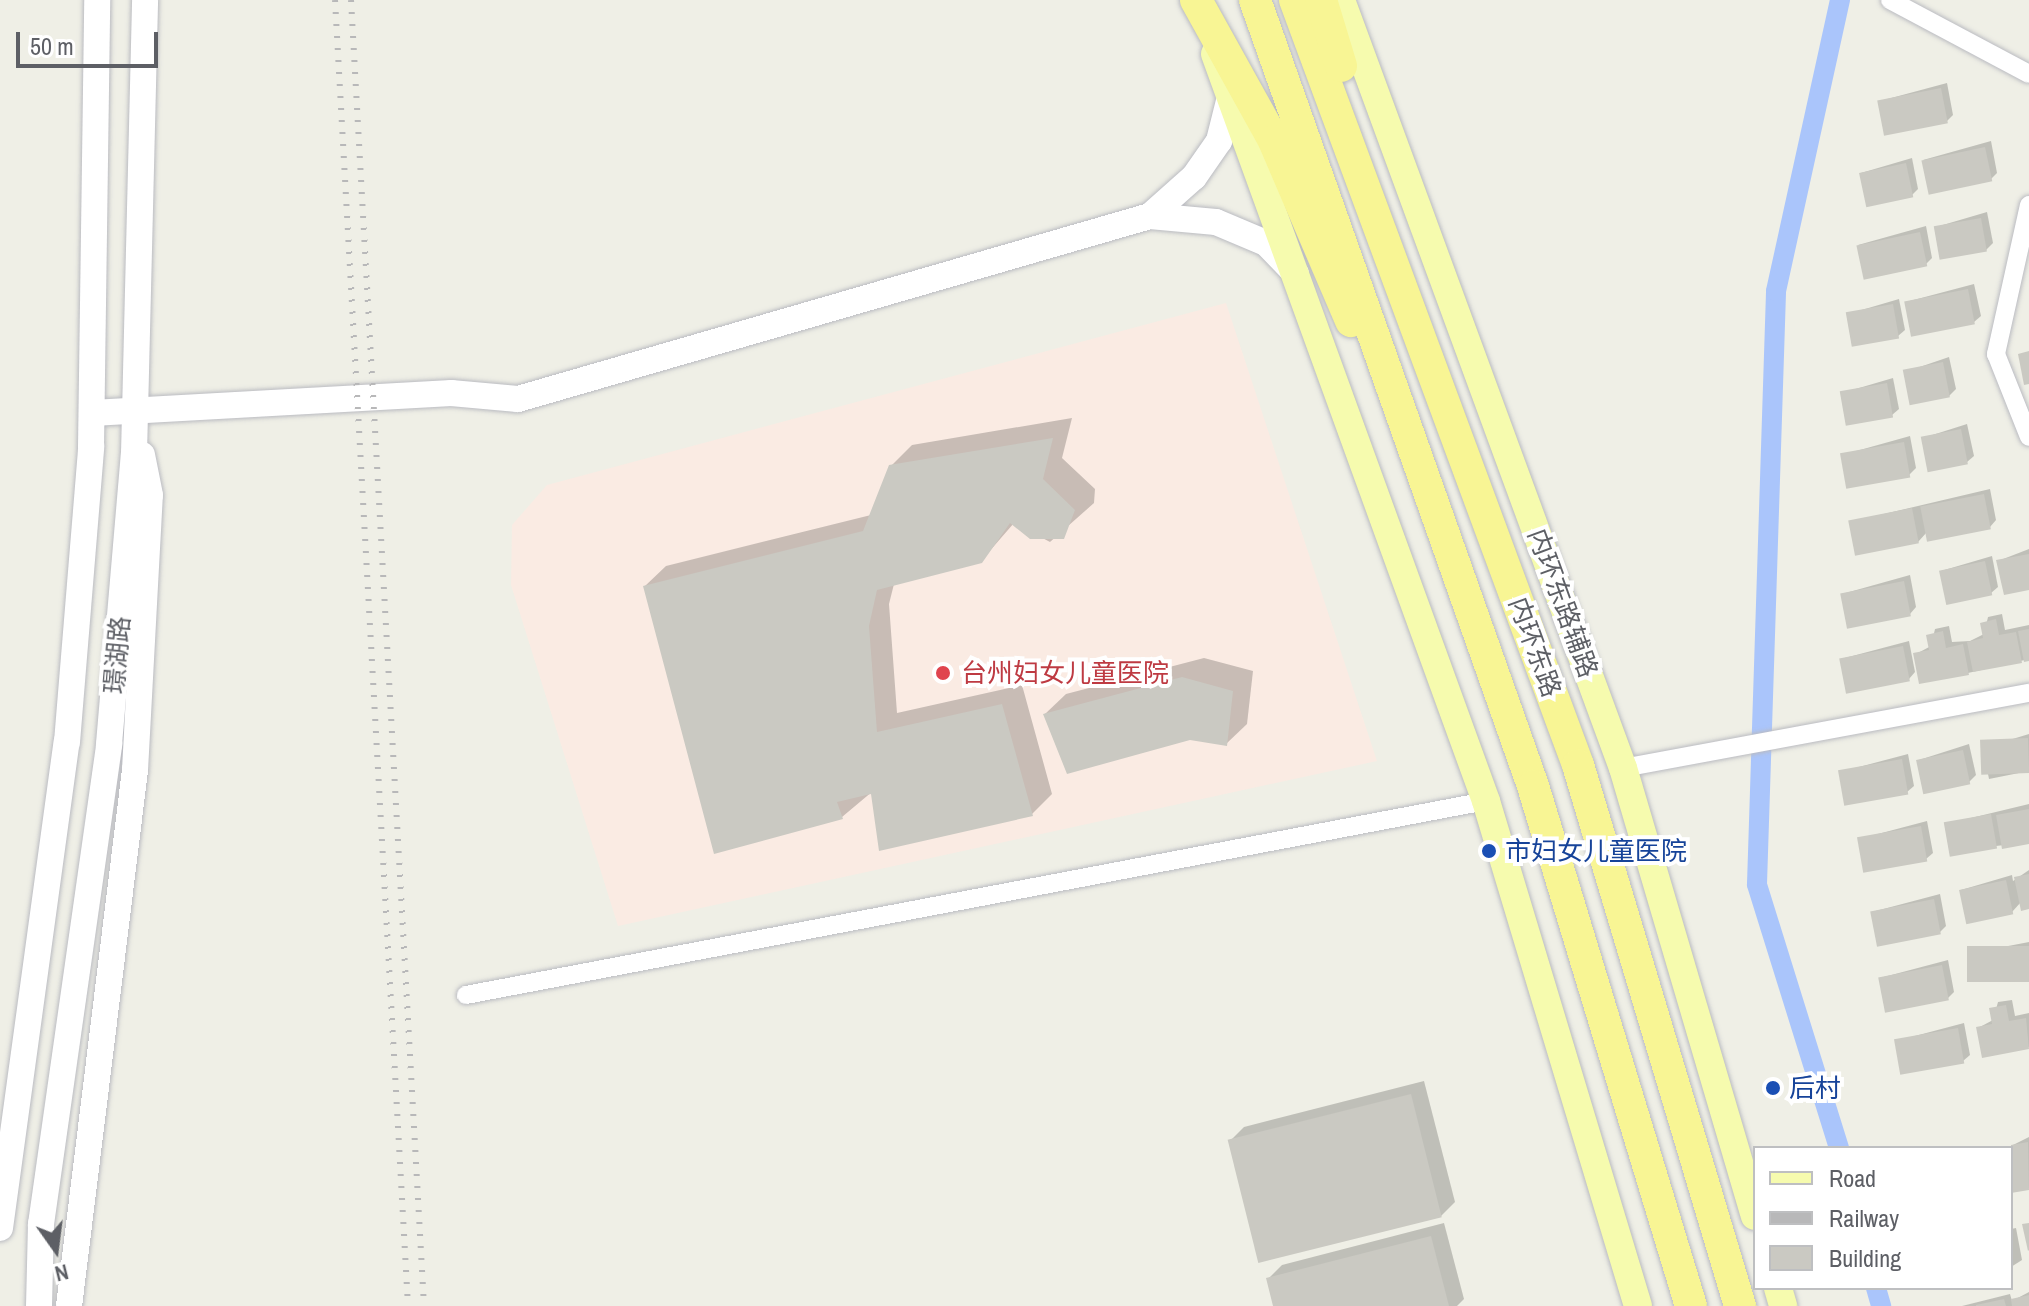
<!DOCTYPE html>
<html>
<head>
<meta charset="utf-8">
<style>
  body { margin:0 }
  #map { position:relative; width:2029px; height:1306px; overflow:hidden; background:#efefe6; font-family:"Archivo Narrow","Noto Sans SC",sans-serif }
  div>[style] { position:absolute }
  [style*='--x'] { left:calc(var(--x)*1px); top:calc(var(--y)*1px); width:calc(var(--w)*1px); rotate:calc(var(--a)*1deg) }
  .medical>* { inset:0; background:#faebe3 }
  .shadow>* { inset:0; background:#0003 }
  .canal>* { height:20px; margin:-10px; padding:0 10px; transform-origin:10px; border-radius:10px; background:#aac5fb }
  .building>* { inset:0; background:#cac9c2; transform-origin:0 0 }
  .roads { filter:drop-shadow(0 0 2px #babbc1) drop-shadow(0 0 2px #babbc1) }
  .street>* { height:18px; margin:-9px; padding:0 9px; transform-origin:9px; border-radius:9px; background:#fff }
  .secondary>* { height:26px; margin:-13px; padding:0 13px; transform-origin:13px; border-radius:13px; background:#fff }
  .primary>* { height:28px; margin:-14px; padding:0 14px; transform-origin:14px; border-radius:14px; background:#f6fbae }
  .highway>* { height:32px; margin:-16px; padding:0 16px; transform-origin:16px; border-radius:16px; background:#f8f594 }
  .rail>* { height:6px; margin-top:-3px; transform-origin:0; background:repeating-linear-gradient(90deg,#b8b8b9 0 2px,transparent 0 12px) }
  .dots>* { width:22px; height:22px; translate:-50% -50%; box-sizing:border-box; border:4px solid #fff; border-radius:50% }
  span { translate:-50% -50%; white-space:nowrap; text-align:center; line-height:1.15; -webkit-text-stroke:8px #fff; paint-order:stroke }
  .street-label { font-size:26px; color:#5d5f65 }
  .health-label { font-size:26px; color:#be3a42 }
  .left { translate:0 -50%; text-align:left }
  .transit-label { font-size:26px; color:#164399 }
  .legend { position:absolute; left:1753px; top:1146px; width:260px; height:144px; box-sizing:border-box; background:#fff; border:2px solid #bebfc1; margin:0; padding:10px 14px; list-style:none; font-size:24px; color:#5d5f65 }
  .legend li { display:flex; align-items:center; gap:16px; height:40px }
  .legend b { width:40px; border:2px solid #bebfc1 }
  .north { position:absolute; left:16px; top:1210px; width:80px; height:80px; -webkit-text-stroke:6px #fff; paint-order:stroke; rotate:166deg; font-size:22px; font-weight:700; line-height:32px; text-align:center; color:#5d5f65 }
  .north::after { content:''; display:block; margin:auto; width:28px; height:36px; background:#5d5f65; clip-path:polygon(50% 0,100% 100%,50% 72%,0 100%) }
  .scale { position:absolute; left:16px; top:32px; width:142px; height:36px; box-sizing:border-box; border:4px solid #5d5f65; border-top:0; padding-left:10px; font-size:24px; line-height:28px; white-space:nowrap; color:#5d5f65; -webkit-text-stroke:6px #fff; paint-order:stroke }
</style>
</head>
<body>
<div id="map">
  <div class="medical">
    <div style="clip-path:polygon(1226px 303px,1377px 761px,618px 926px,511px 585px,512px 525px,547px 485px)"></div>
  </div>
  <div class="shadow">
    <div style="clip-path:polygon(1947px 83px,1953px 115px,1947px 121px,1880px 101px)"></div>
    <div style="clip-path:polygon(1991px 141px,1997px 173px,1991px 179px,1923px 160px)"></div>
    <div style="clip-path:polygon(1912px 158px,1918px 189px,1912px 195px,1861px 173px)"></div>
    <div style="clip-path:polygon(1987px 212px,1993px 243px,1986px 250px,1936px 227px)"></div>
    <div style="clip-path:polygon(1926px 226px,1932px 258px,1926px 264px,1858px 245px)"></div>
    <div style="clip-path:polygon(1974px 284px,1981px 316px,1974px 322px,1906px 302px)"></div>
    <div style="clip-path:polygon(1899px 299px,1905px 330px,1898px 336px,1848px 314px)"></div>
    <div style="clip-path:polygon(1949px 357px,1956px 389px,1949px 396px,1905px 372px)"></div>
    <div style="clip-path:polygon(1893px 378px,1899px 409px,1892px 415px,1842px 393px)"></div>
    <div style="clip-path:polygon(1072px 418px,1062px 458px,1095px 489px,1094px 503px,1050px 542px,1014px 523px,981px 561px,894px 584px,889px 604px,897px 713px,1022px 685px,1052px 794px,1032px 814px,873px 791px,842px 817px,716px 852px,645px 586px,666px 566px,871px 515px,891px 466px,912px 445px)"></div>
    <div style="clip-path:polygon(1967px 424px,1974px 456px,1967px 462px,1923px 438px)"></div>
    <div style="clip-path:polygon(1910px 436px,1916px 468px,1909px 475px,1842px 455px)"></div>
    <div style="clip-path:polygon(1990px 489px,1996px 520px,1990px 527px,1927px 532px,1918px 542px,1850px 522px)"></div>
    <div style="clip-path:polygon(2029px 549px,2029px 588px,1998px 561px)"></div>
    <div style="clip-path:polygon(1992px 556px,1998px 587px,1991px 593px,1941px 571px)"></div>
    <div style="clip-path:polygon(1910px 575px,1916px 607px,1910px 614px,1842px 594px)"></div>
    <div style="clip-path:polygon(2002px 614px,2005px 630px,2029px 625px,2029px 659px,1968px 673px,1916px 654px,1931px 646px,1935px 629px,1949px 626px,1952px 642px,1970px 641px,1984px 634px,1988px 617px)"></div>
    <div style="clip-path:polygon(1909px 641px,1915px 672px,1909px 679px,1841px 659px)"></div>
    <div style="clip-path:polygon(1204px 658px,1253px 671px,1247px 724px,1226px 744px,1045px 714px,1066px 694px)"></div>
    <div style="clip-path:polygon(2029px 734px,2029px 771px,1989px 779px,1983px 748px)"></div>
    <div style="clip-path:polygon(1969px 744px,1976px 775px,1969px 782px,1919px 760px)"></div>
    <div style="clip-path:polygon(1908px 754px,1914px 786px,1907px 792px,1840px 772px)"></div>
    <div style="clip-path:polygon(2029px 804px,2029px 842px,1996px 846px,1946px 824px)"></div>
    <div style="clip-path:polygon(1927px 821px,1933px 853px,1926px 859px,1859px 839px)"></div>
    <div style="clip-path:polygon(2029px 870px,2029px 907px,2021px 902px,2012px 912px,1961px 890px,2012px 875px,2013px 881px)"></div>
    <div style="clip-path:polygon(1940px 894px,1946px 926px,1940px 932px,1872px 912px)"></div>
    <div style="clip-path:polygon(2029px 942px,2029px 980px,1970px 959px,1977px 952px)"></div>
    <div style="clip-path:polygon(1948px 960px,1954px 992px,1948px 998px,1880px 978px)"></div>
    <div style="clip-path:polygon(2012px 1000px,2015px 1016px,2029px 1013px,2029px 1047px,1984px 1056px,1978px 1028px,1993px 1020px,1998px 1002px)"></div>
    <div style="clip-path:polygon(1964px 1023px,1970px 1055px,1963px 1061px,1896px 1041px)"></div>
    <div style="clip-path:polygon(1424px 1081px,1455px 1202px,1441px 1216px,1230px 1141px,1244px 1127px)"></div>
    <div style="clip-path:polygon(2029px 1137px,2029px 1188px,2011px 1191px,2013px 1145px)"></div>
    <div style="clip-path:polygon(1444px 1223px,1464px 1299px,1457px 1306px,1275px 1306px,1268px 1279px,1282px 1265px)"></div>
    <div style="clip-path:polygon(2016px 1228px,2022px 1260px,2011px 1267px,2011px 1229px)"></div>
    <div style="clip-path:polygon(2029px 1292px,2029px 1306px,1962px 1306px,2010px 1294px,2012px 1301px)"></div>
  </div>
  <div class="canal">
    <div style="--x:1839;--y:1148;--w:276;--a:-107.3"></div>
    <div style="--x:1757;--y:884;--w:593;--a:-88.16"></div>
    <div style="--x:1776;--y:291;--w:298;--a:-77.6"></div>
    <div style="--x:1876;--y:1288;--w:19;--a:74"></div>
  </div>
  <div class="building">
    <div style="left:1941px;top:88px;width:36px;height:65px;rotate:79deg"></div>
    <div style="left:1985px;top:147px;width:35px;height:65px;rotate:78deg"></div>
    <div style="left:1906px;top:163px;width:35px;height:48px;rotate:78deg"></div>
    <div style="left:1981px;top:218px;width:34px;height:48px;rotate:80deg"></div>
    <div style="left:1920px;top:232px;width:35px;height:65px;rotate:78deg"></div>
    <div style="left:1968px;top:289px;width:36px;height:65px;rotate:79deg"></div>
    <div style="left:1893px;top:304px;width:35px;height:48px;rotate:80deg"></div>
    <div style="clip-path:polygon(2029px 351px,2029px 384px,2024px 385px,2018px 354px)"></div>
    <div style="left:1943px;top:362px;width:36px;height:41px;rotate:79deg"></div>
    <div style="left:1887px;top:383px;width:35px;height:48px;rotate:80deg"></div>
    <div style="left:1961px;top:429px;width:36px;height:41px;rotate:79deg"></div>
    <div style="clip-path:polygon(1053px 438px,1043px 479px,1075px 510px,1064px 539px,1030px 539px,1010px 523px,982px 563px,877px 590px,869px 626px,877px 732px,1002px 704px,1033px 816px,879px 851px,871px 794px,837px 802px,843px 819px,714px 854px,643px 586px,863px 531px,889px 465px)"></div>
    <div style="left:1904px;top:442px;width:36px;height:65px;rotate:80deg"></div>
    <div style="left:1984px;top:494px;width:36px;height:65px;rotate:79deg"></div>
    <div style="left:1912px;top:508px;width:36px;height:65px;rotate:79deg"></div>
    <div style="clip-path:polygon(2029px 554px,2029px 590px,2004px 595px,1996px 560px)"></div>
    <div style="left:1985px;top:561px;width:35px;height:47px;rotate:78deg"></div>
    <div style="left:1904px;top:581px;width:36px;height:65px;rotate:79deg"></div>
    <div style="clip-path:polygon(1996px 619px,1999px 635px,2016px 632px,2022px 663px,1973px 672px,1967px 642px,1983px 638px,1980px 623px)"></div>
    <div style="clip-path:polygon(2029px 629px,2029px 661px,2024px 662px,2018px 631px)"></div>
    <div style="clip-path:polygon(1943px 631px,1946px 648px,1963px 644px,1969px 675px,1919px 684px,1913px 653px,1929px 650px,1926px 635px)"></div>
    <div style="left:1903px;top:646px;width:36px;height:65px;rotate:79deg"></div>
    <div style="clip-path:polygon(1182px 677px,1233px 691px,1227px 746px,1190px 740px,1067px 774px,1043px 714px)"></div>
    <div style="left:2028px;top:738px;width:35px;height:48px;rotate:88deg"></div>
    <div style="left:1963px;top:750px;width:35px;height:48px;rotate:78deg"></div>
    <div style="left:1902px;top:759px;width:36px;height:65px;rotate:80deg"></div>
    <div style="clip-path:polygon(2029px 809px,2029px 844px,2002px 849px,1996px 815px)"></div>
    <div style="left:1991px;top:814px;width:35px;height:48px;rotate:80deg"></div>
    <div style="left:1921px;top:826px;width:36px;height:65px;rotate:80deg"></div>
    <div style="clip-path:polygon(2029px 874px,2029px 909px,2021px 911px,2014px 877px)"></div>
    <div style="left:2006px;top:880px;width:35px;height:48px;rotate:78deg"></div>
    <div style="left:1934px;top:899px;width:36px;height:65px;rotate:79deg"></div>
    <div style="left:2029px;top:946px;width:36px;height:62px;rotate:90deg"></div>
    <div style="left:1942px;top:965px;width:36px;height:65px;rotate:79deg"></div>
    <div style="clip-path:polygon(2006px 1005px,2009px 1021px,2026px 1018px,2029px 1049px,1982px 1058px,1976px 1027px,1992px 1024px,1989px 1008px)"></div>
    <div style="left:1958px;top:1028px;width:36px;height:65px;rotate:80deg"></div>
    <div style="left:1411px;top:1094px;width:127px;height:189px;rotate:76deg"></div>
    <div style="clip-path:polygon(2028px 1142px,2029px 1190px,2011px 1193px,2011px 1145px)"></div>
    <div style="clip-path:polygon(2029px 1223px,2029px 1250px,2028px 1251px,2022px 1224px)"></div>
    <div style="clip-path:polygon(1431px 1236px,1449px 1306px,1273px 1306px,1266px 1278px)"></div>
    <div style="clip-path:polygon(2029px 1295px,2029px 1306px,2012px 1306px,2011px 1299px)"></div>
    <div style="clip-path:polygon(2004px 1299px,2006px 1306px,1976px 1306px,1976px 1305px)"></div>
  </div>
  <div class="roads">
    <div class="street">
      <div style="--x:1890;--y:0;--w:157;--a:28"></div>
      <div style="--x:2029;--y:205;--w:153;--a:102.5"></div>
      <div style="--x:1996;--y:354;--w:89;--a:68.3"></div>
      <div style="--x:1623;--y:768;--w:413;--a:-10.5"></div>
      <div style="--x:466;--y:995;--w:1038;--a:-10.77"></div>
    </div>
    <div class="secondary">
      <div style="--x:1150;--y:216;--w:59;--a:-41.6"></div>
      <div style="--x:1194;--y:177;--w:44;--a:-55.2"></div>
      <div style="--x:1219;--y:141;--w:45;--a:-76"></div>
      <div style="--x:92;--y:413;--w:360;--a:-3.2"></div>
      <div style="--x:451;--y:393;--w:67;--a:5.1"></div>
      <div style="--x:518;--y:399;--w:658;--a:-16.15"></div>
      <div style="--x:1150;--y:216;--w:66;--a:5.2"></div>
      <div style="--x:1216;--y:222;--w:54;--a:22.8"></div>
      <div style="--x:1266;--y:243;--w:43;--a:45.9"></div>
      <div style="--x:0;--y:1228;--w:491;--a:-82.2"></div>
      <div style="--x:67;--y:742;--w:296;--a:-85.3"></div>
      <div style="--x:91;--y:447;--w:447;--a:-89.2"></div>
      <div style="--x:39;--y:1306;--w:82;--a:-88.6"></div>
      <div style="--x:41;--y:1224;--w:485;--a:-81.9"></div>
      <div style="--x:109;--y:744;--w:291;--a:-85.1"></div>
      <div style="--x:134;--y:454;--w:454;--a:-88.6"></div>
      <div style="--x:69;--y:1306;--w:540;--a:-82.98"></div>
      <div style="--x:135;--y:770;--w:275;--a:-86.9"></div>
      <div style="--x:150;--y:495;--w:41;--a:-101.3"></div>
    </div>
    <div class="primary">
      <div style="--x:1341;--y:0;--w:818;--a:69.84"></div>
      <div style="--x:1623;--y:768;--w:467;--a:73.6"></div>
      <div style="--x:1215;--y:54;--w:795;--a:70.06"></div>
      <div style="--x:1486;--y:801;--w:527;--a:73.25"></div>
      <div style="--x:1778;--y:1288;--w:19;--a:74"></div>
    </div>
    <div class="highway">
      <div style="--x:1196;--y:0;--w:161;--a:61"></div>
      <div style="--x:1274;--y:141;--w:196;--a:66.8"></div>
      <div style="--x:1255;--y:0;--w:834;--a:70.52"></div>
      <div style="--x:1533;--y:786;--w:543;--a:73.1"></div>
      <div style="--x:1295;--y:0;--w:816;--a:69.7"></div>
      <div style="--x:1578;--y:765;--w:565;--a:73.33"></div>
      <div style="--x:1321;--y:0;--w:69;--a:73.1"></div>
    </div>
  </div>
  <div class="rail">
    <div style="--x:335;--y:0;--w:1308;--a:86.8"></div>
    <div style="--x:351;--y:0;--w:1308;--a:86.8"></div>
  </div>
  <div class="dots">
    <div style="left:943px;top:673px;background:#e0444e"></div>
    <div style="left:1489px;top:851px;background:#1a4fb4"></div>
    <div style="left:1773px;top:1088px;background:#1a4fb4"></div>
  </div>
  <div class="street-label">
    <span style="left:1563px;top:603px;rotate:70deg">内环东路辅路</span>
    <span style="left:1535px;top:647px;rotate:70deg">内环东路</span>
    <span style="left:117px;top:655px;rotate:-85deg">璟湖路</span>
  </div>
  <div class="health-label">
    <span class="left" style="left:961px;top:673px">台州妇女儿童医院</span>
  </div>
  <div class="transit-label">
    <span class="left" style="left:1505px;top:851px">市妇女儿童医院</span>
    <span class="left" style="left:1789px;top:1088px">后村</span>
  </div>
  <ul class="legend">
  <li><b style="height:10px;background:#f6fbae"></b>Road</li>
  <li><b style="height:10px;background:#b8b8b9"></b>Railway</li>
  <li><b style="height:22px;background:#cac9c2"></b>Building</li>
  </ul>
  <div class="north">N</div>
  <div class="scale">50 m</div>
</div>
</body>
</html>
